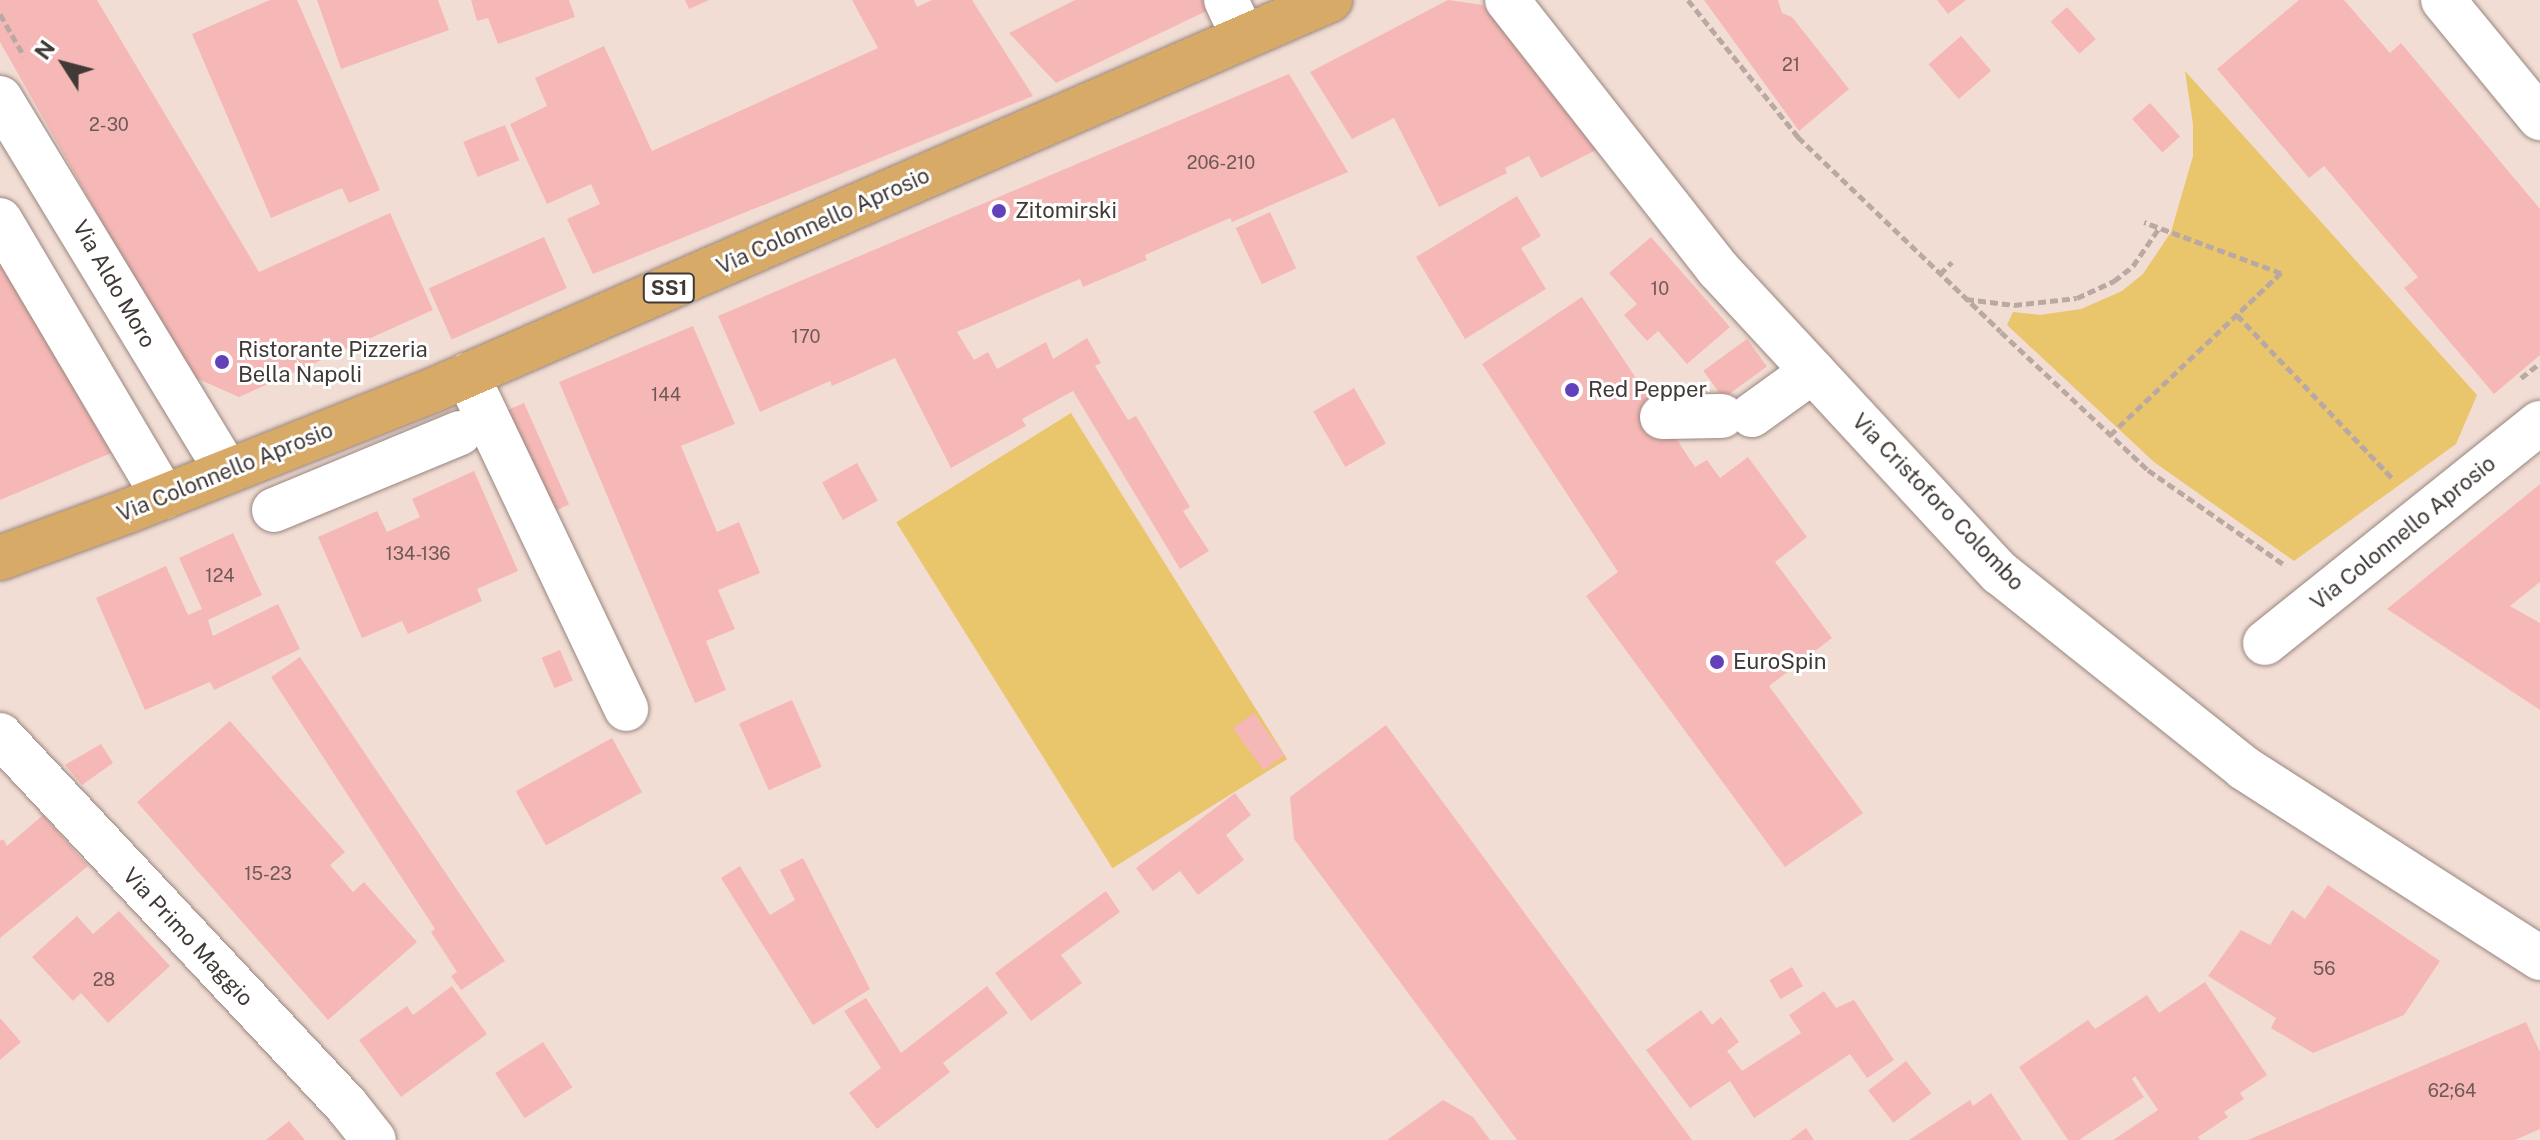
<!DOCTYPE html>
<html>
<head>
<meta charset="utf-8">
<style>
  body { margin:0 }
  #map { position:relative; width:2540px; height:1140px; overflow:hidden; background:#f2ddd5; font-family:"Public Sans",sans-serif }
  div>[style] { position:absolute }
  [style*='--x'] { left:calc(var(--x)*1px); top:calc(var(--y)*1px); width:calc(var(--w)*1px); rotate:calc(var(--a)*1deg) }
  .green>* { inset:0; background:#e9c56b; transform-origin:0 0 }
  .building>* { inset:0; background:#f6b8b6; transform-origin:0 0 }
  .path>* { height:5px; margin-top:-2.5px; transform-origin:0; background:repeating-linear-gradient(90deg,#baa9a3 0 8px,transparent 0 12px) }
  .roads { filter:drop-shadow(0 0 2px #98867e) drop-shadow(0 0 2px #98867e) }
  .street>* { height:44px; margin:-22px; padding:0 22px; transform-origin:22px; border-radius:22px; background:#fff }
  .primary>* { height:44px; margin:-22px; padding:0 22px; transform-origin:22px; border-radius:22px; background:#d8aa67 }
  .dots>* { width:22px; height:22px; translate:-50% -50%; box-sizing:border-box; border:4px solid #fff; border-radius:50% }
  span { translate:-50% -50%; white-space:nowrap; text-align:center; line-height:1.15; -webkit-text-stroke:6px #fff; paint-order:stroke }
  .number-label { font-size:18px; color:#6e5956 }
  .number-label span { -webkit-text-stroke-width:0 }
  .shield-label span { padding:2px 6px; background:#fff; border:2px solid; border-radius:6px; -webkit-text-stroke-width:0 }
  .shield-label { font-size:20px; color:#413936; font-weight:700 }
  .poi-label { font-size:22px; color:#413936 }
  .left { translate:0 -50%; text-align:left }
  .street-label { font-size:22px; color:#413936 }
  .north { position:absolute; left:24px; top:24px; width:80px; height:80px; -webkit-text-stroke:6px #fff; paint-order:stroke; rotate:306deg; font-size:22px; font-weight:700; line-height:32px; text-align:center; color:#413936 }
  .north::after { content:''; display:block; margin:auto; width:28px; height:36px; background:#413936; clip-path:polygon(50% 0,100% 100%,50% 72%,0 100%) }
</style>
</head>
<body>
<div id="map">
  <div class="green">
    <div style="clip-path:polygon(2185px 71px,2477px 395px,2456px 444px,2294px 561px,2154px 462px,2007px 325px,2013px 312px,2040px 315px,2081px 309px,2122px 291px,2143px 274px,2171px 232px,2193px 156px,2193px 124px)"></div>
    <div style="left:1071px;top:413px;width:408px;height:206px;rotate:58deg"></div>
  </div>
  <div class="building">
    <div style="clip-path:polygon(0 0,97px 0,259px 272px,390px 213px,433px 310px,239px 397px,189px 375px,0 42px)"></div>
    <div style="clip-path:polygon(270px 0,297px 0,380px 190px,349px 203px,342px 188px,271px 218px,192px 34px)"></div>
    <div style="clip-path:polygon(317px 0,438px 0,449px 30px,341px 69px)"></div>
    <div style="clip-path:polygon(471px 0,569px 0,575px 17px,498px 44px,488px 18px,477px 21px)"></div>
    <div style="clip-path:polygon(685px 0,709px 0,689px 9px)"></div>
    <div style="clip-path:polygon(852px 0,914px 0,917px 7px,932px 0,972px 0,1033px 96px,593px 274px,567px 219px,600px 204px,591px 184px,547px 204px,510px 124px,547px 106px,535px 78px,604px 46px,652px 151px,878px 48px)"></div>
    <div style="clip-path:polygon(1075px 0,1217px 0,1219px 5px,1056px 83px,1009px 33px)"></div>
    <div style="clip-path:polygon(1448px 0,1483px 5px,1596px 150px,1541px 178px,1529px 156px,1505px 168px,1507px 173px,1439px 207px,1394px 118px,1352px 139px,1310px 72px)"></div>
    <div style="clip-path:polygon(1704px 0,1778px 0,1782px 13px,1792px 17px,1849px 89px,1799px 131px)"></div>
    <div style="clip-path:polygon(1937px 0,1966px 0,1948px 14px)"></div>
    <div style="clip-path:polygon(2299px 0,2344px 0,2390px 53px,2401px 43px,2540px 209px,2540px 355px,2494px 394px,2404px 288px,2418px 277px,2324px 166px,2309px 178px,2217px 69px)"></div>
    <div style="left:2067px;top:7px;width:43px;height:22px;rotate:48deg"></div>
    <div style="left:1961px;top:36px;width:46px;height:43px;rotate:49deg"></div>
    <div style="clip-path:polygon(1289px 74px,1348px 172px,1232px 222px,1230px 218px,1145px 255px,1147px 260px,1083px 287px,1080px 279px,957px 332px,974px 360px,988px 352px,997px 369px,1046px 342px,1053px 359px,1087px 338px,1101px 363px,1095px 366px,1128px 420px,1136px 416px,1190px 507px,1183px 511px,1209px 551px,1180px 569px,1073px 391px,1022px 419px,1026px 426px,951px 468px,895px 358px,832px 386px,830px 381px,760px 412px,718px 316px)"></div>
    <div style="left:2150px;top:103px;width:45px;height:24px;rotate:48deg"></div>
    <div style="left:505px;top:125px;width:38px;height:45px;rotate:68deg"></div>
    <div style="clip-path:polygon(1517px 196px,1541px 236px,1521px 248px,1546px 289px,1465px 339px,1416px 257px)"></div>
    <div style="left:1270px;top:212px;width:62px;height:38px;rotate:65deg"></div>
    <div style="left:544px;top:237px;width:56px;height:126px;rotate:66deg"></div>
    <div style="clip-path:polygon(1651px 237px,1730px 327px,1687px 364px,1658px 331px,1647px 341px,1624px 315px,1637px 304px,1609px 273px)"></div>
    <div style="clip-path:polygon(0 260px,111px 453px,0 500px)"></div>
    <div style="clip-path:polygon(1582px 297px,1695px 467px,1707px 460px,1720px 478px,1748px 457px,1807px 537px,1775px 562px,1832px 638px,1769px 686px,1863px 813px,1785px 867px,1586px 596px,1618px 572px,1482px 364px)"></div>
    <div style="clip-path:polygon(693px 326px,735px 424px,681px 446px,717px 532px,739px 522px,760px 573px,718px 590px,735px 629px,706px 641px,726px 690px,695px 703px,559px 382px)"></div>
    <div style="left:1747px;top:339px;width:34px;height:54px;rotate:54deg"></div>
    <div style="left:1354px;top:388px;width:64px;height:47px;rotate:60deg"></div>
    <div style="left:524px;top:403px;width:111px;height:18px;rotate:66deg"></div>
    <div style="left:857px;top:463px;width:43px;height:40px;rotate:61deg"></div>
    <div style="clip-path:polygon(474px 471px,518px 571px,477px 589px,482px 601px,408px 634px,402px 621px,362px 638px,318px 537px,377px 511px,387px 532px,420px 517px,412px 499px)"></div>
    <div style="clip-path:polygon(2540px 484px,2540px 582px,2510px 606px,2540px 623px,2540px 710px,2387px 609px)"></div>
    <div style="clip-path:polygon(233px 533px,262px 595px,208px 620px,213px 636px,278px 604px,300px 649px,214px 690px,210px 682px,145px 710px,96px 598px,166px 566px,188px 615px,202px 609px,179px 558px)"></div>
    <div style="left:560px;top:650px;width:33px;height:20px;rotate:67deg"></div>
    <div style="clip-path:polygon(300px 657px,505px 961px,461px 990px,451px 976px,457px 972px,431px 932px,435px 929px,271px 677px)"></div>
    <div style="left:792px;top:700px;width:73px;height:58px;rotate:66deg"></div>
    <div style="left:1254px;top:713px;width:52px;height:26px;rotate:54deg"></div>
    <div style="clip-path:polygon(230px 721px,345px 852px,330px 865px,353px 892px,364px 882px,417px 942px,328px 1020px,137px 802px)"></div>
    <div style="clip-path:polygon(1386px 725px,1692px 1140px,1517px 1140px,1294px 839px,1290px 797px)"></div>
    <div style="left:612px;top:738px;width:62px;height:110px;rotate:61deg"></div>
    <div style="clip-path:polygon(101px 744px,113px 763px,82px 785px,65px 765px)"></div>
    <div style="clip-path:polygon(1235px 793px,1251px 815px,1226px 835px,1244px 860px,1198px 895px,1180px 871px,1153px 891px,1136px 868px)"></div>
    <div style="clip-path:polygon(43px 815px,88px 866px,0 938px,0 841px,3px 839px,7px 846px)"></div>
    <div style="clip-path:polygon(803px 858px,870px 989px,813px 1025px,721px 878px,740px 866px,770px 915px,795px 900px,780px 870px)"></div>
    <div style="clip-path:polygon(2328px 885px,2440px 961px,2404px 1015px,2313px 1053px,2271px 1028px,2276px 1018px,2208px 976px,2241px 930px,2270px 945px,2292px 910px,2305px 919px)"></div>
    <div style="clip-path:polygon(1106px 891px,1120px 912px,1061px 955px,1082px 983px,1031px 1021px,995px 973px)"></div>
    <div style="clip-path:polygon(119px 911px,170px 966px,108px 1023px,81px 993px,73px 1001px,32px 957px,77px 916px,93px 934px)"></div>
    <div style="left:1792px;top:967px;width:22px;height:26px;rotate:60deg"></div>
    <div style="clip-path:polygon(2205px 982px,2267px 1075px,2240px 1093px,2244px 1099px,2224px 1112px,2228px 1117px,2198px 1137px,2200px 1140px,2113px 1140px,2158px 1110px,2135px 1076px,2132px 1079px,2144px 1097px,2079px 1140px,2068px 1140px,2019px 1067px,2088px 1020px,2095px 1029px,2147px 995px,2159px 1013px)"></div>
    <div style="clip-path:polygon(452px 986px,487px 1034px,401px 1097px,359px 1040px,407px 1006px,413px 1015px)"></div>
    <div style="clip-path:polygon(987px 986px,1008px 1013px,943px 1063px,950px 1072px,877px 1129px,849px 1093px,881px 1068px,844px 1011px,866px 998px,901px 1053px)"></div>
    <div style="clip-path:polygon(1824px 991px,1836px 1008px,1854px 1000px,1894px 1060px,1867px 1078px,1850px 1054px,1754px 1118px,1730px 1081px,1690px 1108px,1646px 1050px,1701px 1010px,1712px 1025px,1721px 1017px,1739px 1042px,1727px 1051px,1742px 1071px,1801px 1033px,1789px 1015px)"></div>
    <div style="clip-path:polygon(0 1018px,21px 1042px,0 1060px)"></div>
    <div style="clip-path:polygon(2526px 1022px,2540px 1052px,2540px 1129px,2515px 1140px,2248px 1140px)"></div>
    <div style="left:543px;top:1042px;width:54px;height:57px;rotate:57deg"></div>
    <div style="left:1906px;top:1061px;width:41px;height:48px;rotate:52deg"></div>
    <div style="clip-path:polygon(1991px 1093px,2022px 1140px,1909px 1140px,1970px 1100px,1973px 1106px)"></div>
    <div style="clip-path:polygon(1443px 1100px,1473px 1117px,1490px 1140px,1387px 1140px)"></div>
    <div style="clip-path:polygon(289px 1121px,305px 1140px,266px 1140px)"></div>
    <div style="clip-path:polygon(1806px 1128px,1814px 1140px,1790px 1140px)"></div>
  </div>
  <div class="path">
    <div style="--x:1688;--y:0;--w:176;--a:51.2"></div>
    <div style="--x:1798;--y:137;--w:281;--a:43.8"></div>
    <div style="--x:2001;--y:332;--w:202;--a:43.2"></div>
    <div style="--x:2148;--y:470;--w:168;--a:34.8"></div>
    <div style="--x:0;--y:14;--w:48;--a:60.3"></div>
    <div style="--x:1940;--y:274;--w:17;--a:-45"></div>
    <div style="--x:1966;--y:299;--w:48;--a:7.1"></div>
    <div style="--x:2014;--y:305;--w:63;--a:-6.3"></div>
    <div style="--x:2077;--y:298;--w:41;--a:-24.7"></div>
    <div style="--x:2114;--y:281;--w:24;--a:-38"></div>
    <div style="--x:2133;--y:266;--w:46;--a:-55.6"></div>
    <div style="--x:2237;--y:315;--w:226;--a:46.4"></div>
    <div style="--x:2521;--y:378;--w:24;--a:-38"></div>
    <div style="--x:2110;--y:435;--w:236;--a:-43.5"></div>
    <div style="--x:2281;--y:273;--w:146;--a:-159.6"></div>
  </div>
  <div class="roads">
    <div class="street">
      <div style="--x:1226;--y:0;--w:40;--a:65"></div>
      <div style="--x:1507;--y:0;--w:342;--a:51.9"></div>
      <div style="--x:1718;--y:269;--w:415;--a:47.2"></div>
      <div style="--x:2000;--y:573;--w:312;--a:38.6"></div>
      <div style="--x:2244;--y:768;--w:352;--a:32.7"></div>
      <div style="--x:2443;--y:0;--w:153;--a:50.6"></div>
      <div style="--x:0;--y:98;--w:437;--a:58.7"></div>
      <div style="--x:0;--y:220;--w:322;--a:59.4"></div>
      <div style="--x:467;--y:375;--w:370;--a:64.5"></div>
      <div style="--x:1752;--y:415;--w:75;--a:-35.8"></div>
      <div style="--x:1662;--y:417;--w:60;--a:-1"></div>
      <div style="--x:274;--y:510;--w:201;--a:-22.5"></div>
      <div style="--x:2265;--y:643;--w:352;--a:-38.7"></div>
      <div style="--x:0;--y:735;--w:508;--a:46.91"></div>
      <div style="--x:347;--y:1106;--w:43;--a:51.5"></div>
    </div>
    <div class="primary">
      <div style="--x:0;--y:558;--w:136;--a:-20.2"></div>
      <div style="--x:128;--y:511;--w:334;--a:-21.6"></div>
      <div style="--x:438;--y:388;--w:973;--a:-23.51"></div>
    </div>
  </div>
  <div class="dots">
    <div style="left:999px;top:211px;background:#6241ba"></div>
    <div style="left:222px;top:362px;background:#6241ba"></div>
    <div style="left:1572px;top:390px;background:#6241ba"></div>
    <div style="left:1717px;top:662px;background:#6241ba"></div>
  </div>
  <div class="number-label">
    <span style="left:1791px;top:65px">21</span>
    <span style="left:109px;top:125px">2-30</span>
    <span style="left:1221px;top:163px">206-210</span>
    <span style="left:1660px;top:289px">10</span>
    <span style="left:806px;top:337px">170</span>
    <span style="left:666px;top:395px">144</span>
    <span style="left:418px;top:554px">134-136</span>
    <span style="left:220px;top:576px">124</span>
    <span style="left:268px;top:874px">15-23</span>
    <span style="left:2324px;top:969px">56</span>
    <span style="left:104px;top:980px">28</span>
    <span style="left:2452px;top:1091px">62;64</span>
  </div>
  <div class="shield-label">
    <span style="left:669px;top:288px">SS1</span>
  </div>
  <div class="poi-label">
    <span class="left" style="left:1015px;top:211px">Zitomirski</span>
    <span class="left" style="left:238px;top:362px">Ristorante Pizzeria<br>Bella Napoli</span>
    <span class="left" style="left:1588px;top:390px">Red Pepper</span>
    <span class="left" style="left:1733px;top:662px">EuroSpin</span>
  </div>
  <div class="street-label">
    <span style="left:823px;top:221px;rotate:-24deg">Via Colonnello Aprosio</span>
    <span style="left:114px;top:284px;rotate:60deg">Via Aldo Moro</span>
    <span style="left:225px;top:472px;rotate:-22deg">Via Colonnello Aprosio</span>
    <span style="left:1938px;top:502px;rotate:46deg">Via Cristoforo Colombo</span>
    <span style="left:2403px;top:533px;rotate:-39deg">Via Colonnello Aprosio</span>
    <span style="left:188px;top:937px;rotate:47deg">Via Primo Maggio</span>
  </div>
  <div class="north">N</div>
</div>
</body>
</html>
